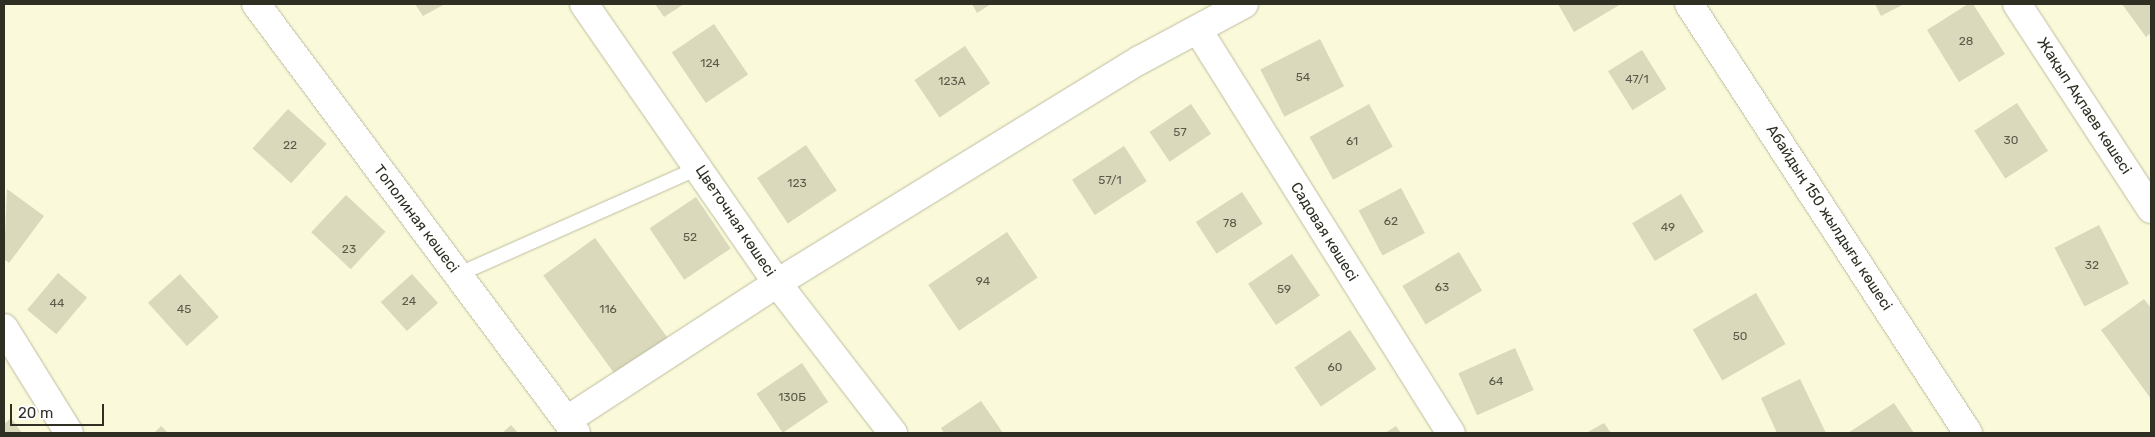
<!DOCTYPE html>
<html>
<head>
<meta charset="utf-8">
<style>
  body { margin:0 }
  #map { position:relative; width:2155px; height:437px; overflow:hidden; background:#faf9da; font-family:Rubik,sans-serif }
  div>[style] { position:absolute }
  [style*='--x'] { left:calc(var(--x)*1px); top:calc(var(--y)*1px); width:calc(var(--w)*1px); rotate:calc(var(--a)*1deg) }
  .building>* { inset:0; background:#dad9bb; transform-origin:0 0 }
  .roads { filter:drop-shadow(0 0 1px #bebc9f) drop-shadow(0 0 1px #bebc9f) }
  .lane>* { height:14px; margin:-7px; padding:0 7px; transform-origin:7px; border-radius:7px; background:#fff }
  .street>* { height:28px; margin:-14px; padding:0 14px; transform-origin:14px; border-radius:14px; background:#fff }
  span { translate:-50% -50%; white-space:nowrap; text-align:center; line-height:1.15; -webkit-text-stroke:4.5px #fff; paint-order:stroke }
  .number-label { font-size:12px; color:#5a5a4a }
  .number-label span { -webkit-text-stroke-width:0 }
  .street-label { font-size:15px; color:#302f24 }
  .frame { position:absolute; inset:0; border:5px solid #302f24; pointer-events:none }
  .scale { position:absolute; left:10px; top:404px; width:94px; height:22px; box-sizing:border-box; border:2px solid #302f24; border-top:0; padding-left:6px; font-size:15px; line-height:18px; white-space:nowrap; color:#302f24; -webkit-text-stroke:4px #fff; paint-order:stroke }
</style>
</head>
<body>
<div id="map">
  <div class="building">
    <div style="clip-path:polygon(415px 4px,445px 4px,423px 16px)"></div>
    <div style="clip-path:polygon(655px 4px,684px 4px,664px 17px)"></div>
    <div style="clip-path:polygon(972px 4px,991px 4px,977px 13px)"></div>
    <div style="clip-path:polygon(1558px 4px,1621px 4px,1574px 32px)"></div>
    <div style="clip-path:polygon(1875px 4px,1904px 4px,1881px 16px)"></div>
    <div style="clip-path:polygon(1968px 4px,1973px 4px,2005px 54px,1959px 82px,1927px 30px)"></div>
    <div style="clip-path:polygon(2122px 4px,2151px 4px,2151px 33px,2146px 37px)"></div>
    <div style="left:714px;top:24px;width:61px;height:51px;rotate:56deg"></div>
    <div style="left:1320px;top:39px;width:53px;height:67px;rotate:63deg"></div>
    <div style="left:965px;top:46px;width:45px;height:61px;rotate:56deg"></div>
    <div style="left:1642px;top:50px;width:46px;height:40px;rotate:58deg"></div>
    <div style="left:2017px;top:103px;width:57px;height:51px;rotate:57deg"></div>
    <div style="left:1191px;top:104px;width:36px;height:50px;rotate:56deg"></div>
    <div style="left:1369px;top:104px;width:49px;height:68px;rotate:61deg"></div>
    <div style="left:288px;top:109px;width:52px;height:53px;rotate:42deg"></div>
    <div style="left:806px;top:145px;width:55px;height:59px;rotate:56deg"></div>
    <div style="left:1124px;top:146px;width:42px;height:62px;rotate:57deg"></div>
    <div style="left:1401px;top:188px;width:51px;height:48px;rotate:62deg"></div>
    <div style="clip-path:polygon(7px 189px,44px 216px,9px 263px,4px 259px)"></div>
    <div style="left:1242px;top:192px;width:38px;height:55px;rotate:57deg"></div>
    <div style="left:1681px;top:194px;width:44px;height:57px;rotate:59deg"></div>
    <div style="left:346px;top:195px;width:54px;height:51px;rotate:43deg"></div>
    <div style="left:696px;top:197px;width:62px;height:56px;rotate:56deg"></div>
    <div style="left:2099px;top:225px;width:66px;height:50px;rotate:63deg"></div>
    <div style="left:1007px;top:232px;width:55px;height:95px;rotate:56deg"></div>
    <div style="left:595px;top:238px;width:133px;height:64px;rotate:54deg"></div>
    <div style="left:1459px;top:252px;width:45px;height:66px;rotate:59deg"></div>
    <div style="left:1292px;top:254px;width:50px;height:53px;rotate:56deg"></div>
    <div style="left:58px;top:273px;width:38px;height:48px;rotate:40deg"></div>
    <div style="left:180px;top:274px;width:58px;height:43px;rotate:48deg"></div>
    <div style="left:412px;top:274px;width:39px;height:42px;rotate:48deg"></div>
    <div style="left:1756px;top:293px;width:59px;height:73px;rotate:60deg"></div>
    <div style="clip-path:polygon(2144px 299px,2151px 308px,2151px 399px,2101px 330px)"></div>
    <div style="left:1350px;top:330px;width:47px;height:67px;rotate:56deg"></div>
    <div style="left:1515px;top:348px;width:46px;height:62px;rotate:66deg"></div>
    <div style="left:802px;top:363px;width:47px;height:55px;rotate:56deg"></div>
    <div style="clip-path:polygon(1800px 379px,1826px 433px,1777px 433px,1761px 398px)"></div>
    <div style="clip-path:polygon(981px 401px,1003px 433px,944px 433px,941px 428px)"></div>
    <div style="clip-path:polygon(1894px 403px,1914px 433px,1848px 433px)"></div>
    <div style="clip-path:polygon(11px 418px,22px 433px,4px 433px,4px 424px)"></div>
    <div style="clip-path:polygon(1604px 423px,1611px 433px,1586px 433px)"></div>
    <div style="clip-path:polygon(511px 425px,518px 433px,502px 433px)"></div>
    <div style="clip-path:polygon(161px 426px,168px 433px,154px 433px)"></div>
    <div style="clip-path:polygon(1396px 426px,1401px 433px,1385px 433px)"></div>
  </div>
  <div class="roads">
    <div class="lane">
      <div style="--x:457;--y:275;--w:264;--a:-23.9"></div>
    </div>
    <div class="street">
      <div style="--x:256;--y:4;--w:535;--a:53.28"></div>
      <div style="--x:584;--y:4;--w:339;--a:55.3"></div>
      <div style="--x:777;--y:283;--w:190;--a:52.3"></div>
      <div style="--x:1689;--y:4;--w:512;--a:56.96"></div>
      <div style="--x:2017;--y:4;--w:245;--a:56.8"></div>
      <div style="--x:1198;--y:30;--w:476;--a:57.9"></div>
      <div style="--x:4;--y:328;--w:123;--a:58.2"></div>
      <div style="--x:567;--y:420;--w:251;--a:-33.1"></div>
      <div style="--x:777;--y:283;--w:426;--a:-31.6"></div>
      <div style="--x:1140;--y:60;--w:118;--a:-28.3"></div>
    </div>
  </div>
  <div class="number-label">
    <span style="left:1966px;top:42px">28</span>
    <span style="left:710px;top:64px">124</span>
    <span style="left:1303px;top:78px">54</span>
    <span style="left:1637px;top:80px">47/1</span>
    <span style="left:952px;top:82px">123А</span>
    <span style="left:1180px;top:133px">57</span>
    <span style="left:2011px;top:141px">30</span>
    <span style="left:1352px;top:142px">61</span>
    <span style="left:290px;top:146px">22</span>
    <span style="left:1110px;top:181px">57/1</span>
    <span style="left:797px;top:184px">123</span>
    <span style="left:1391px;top:222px">62</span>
    <span style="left:1230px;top:224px">78</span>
    <span style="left:1668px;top:228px">49</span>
    <span style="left:690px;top:238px">52</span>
    <span style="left:349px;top:250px">23</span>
    <span style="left:2092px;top:266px">32</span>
    <span style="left:983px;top:282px">94</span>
    <span style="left:1442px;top:288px">63</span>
    <span style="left:1284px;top:290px">59</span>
    <span style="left:409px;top:302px">24</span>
    <span style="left:57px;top:304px">44</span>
    <span style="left:184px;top:310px">45</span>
    <span style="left:608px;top:310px">116</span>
    <span style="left:1740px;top:337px">50</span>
    <span style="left:1335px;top:368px">60</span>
    <span style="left:1496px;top:382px">64</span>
    <span style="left:792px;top:398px">130Б</span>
  </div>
  <div class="street-label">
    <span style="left:2084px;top:106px;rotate:57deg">Жақып Ақпаев көшесі</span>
    <span style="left:1829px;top:218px;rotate:57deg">Абайдың 150 жылдығы көшесі</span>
    <span style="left:416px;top:219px;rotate:53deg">Тополиная көшесі</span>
    <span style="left:735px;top:221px;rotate:56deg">Цветочная көшесі</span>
    <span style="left:1324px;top:232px;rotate:58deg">Садовая көшесі</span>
  </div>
  <div class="frame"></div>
  <div class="scale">20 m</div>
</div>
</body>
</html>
